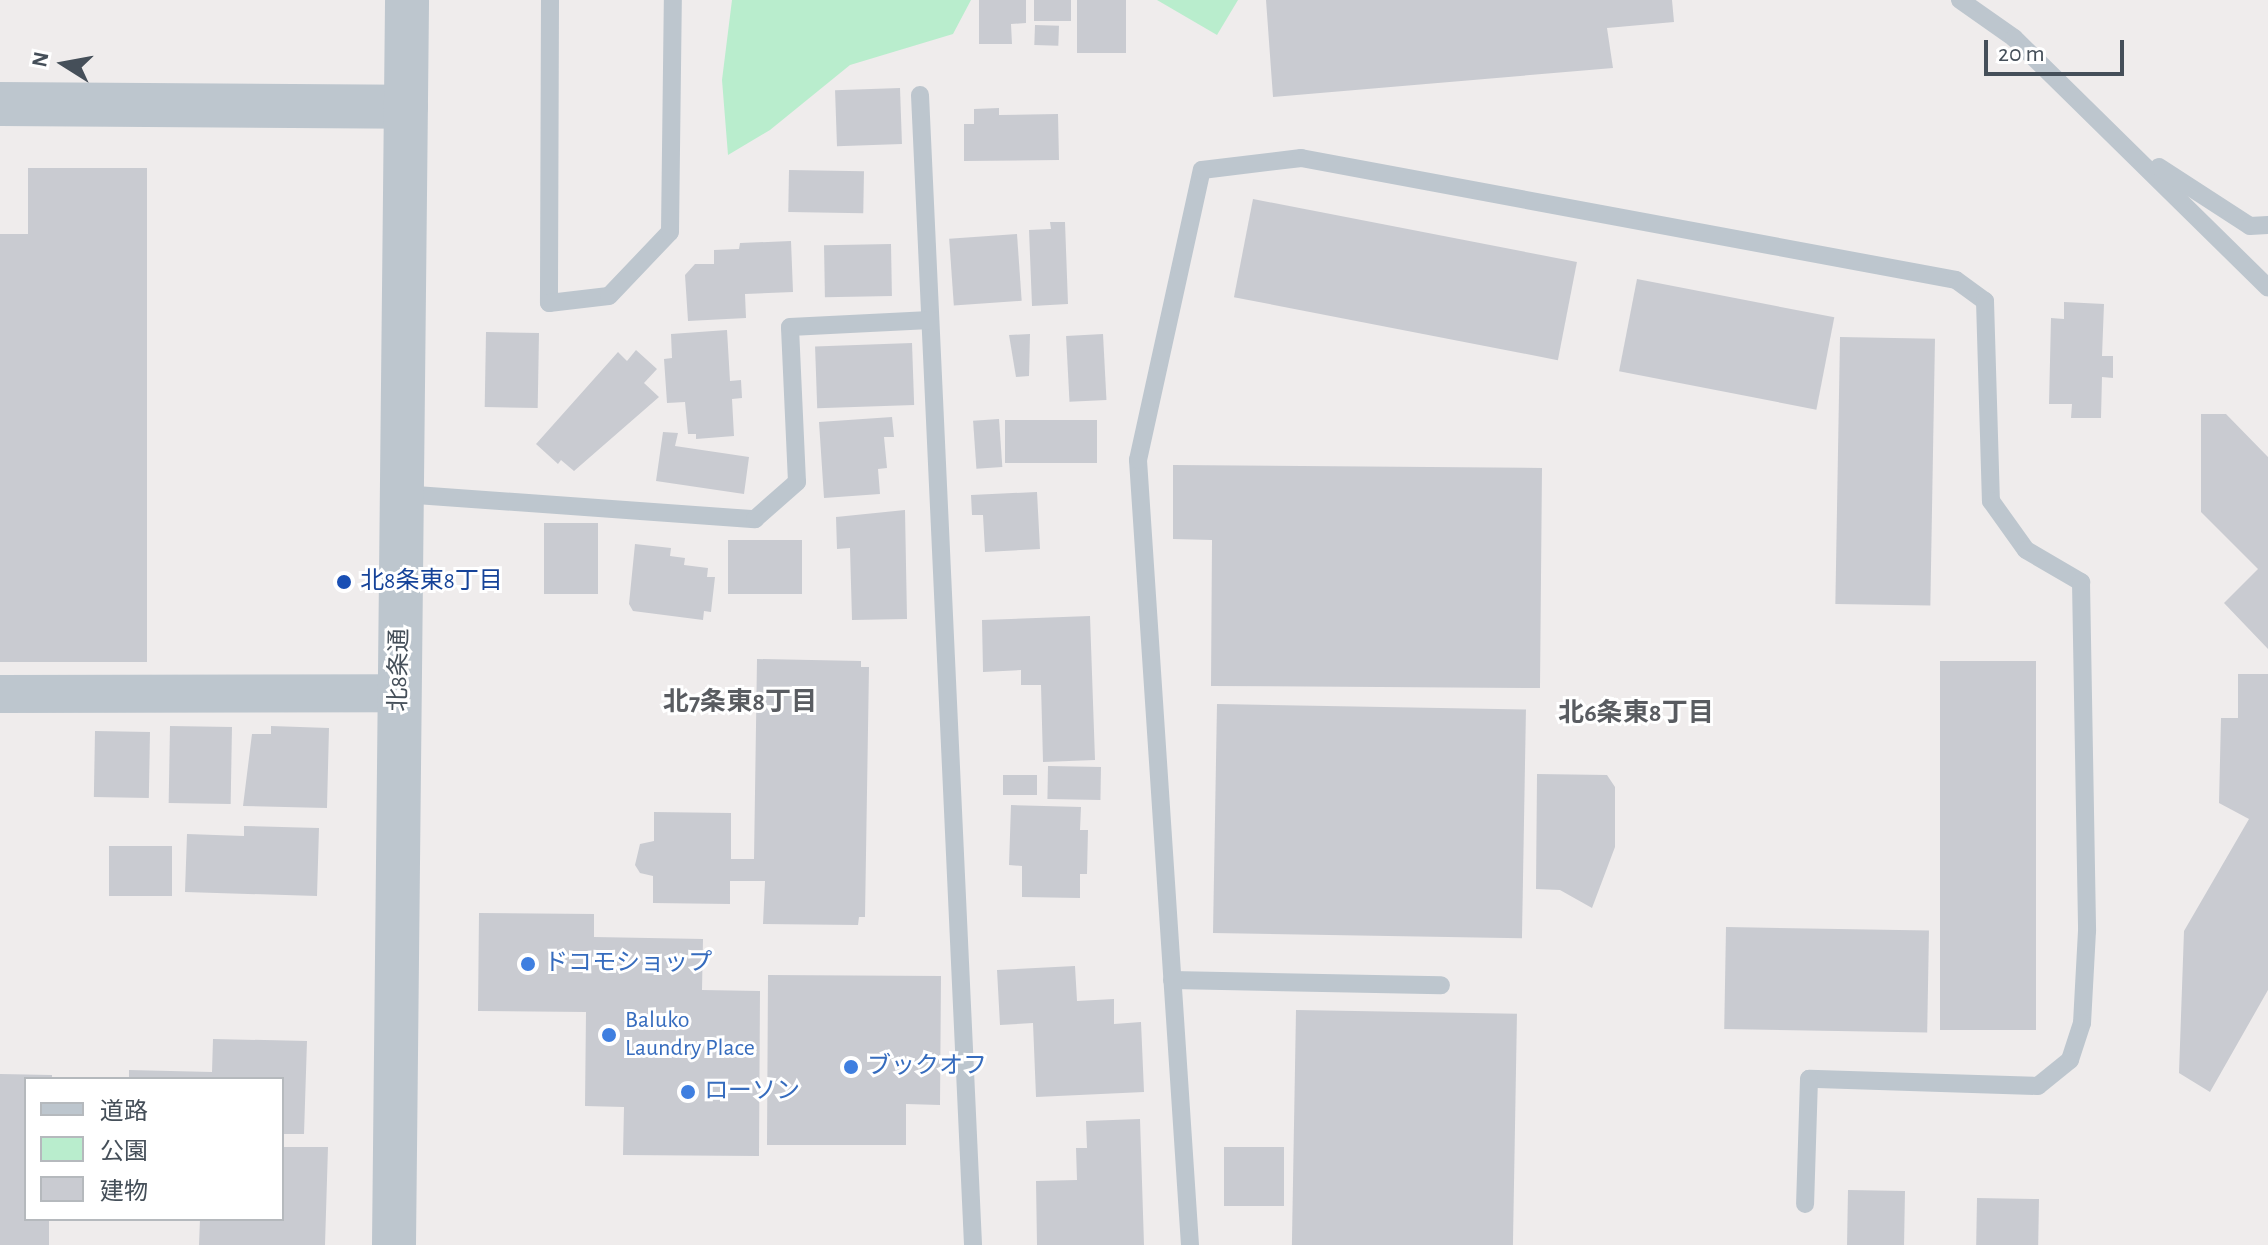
<!DOCTYPE html>
<html>
<head>
<meta charset="utf-8">
<style>
  body { margin:0 }
  #map { position:relative; width:2268px; height:1245px; overflow:hidden; background:#efecec; font-family:"Alegreya Sans","Noto Sans JP",sans-serif }
  div>[style] { position:absolute }
  [style*='--x'] { left:calc(var(--x)*1px); top:calc(var(--y)*1px); width:calc(var(--w)*1px); rotate:calc(var(--a)*1deg) }
  .green>* { inset:0; background:#b9edcd }
  .building>* { inset:0; background:#c9cbd1; transform-origin:0 0 }
  .service>* { height:18px; margin:-9px; padding:0 9px; transform-origin:9px; border-radius:9px; background:#bdc6ce }
  .minor>* { height:38px; margin:-19px; padding:0 19px; transform-origin:19px; border-radius:19px; background:#bdc6ce }
  .tertiary>* { height:44px; margin:-22px; padding:0 22px; transform-origin:22px; border-radius:22px; background:#bdc6ce }
  .dots>* { width:22px; height:22px; translate:-50% -50%; box-sizing:border-box; border:4px solid #fff; border-radius:50% }
  span { translate:-50% -50%; white-space:nowrap; text-align:center; line-height:1.15; -webkit-text-stroke:6px #fff; paint-order:stroke }
  .transit-label { font-size:24px; color:#164399 }
  .left { translate:0 -50%; text-align:left }
  .street-label { font-size:24px; color:#454f59 }
  .shop-label { font-size:24px; color:#366cbe }
  .neighbourhood-label { font-size:26px; color:#595c61; font-weight:700 }
  .legend { position:absolute; left:24px; top:1077px; width:260px; height:144px; box-sizing:border-box; background:#fff; border:2px solid #b5b9bd; margin:0; padding:10px 14px; list-style:none; font-size:24px; color:#454f59 }
  .legend li { display:flex; align-items:center; gap:16px; height:40px }
  .legend b { width:40px; border:2px solid #b5b9bd }
  .north { position:absolute; left:24px; top:24px; width:80px; height:80px; -webkit-text-stroke:6px #fff; paint-order:stroke; rotate:281deg; font-size:22px; font-weight:700; line-height:32px; text-align:center; color:#454f59 }
  .north::after { content:''; display:block; margin:auto; width:28px; height:36px; background:#454f59; clip-path:polygon(50% 0,100% 100%,50% 72%,0 100%) }
  .scale { position:absolute; left:1984px; top:40px; width:140px; height:36px; box-sizing:border-box; border:4px solid #454f59; border-top:0; padding-left:10px; font-size:24px; line-height:28px; white-space:nowrap; color:#454f59; -webkit-text-stroke:6px #fff; paint-order:stroke }
</style>
</head>
<body>
<div id="map">
  <div class="green">
    <div style="clip-path:polygon(732px 0,971px 0,953px 34px,850px 65px,770px 130px,728px 155px,722px 80px)"></div>
    <div style="clip-path:polygon(1157px 0,1238px 0,1217px 35px)"></div>
  </div>
  <div class="building">
    <div style="clip-path:polygon(979px 0,1026px 0,1026px 23px,1011px 24px,1012px 44px,979px 44px)"></div>
    <div style="left:1034px;top:0;width:37px;height:21px"></div>
    <div style="left:1077px;top:0;width:49px;height:53px"></div>
    <div style="clip-path:polygon(1266px 0,1672px 0,1674px 22px,1607px 28px,1613px 68px,1273px 97px)"></div>
    <div style="left:1035px;top:25px;width:24px;height:20px;rotate:2deg"></div>
    <div style="left:900px;top:88px;width:56px;height:65px;rotate:88deg"></div>
    <div style="clip-path:polygon(999px 108px,999px 115px,1058px 114px,1059px 160px,964px 161px,964px 124px,974px 124px,974px 109px)"></div>
    <div style="clip-path:polygon(28px 168px,147px 168px,147px 662px,0 662px,0 234px,28px 234px)"></div>
    <div style="left:789px;top:170px;width:75px;height:42px;rotate:1deg"></div>
    <div style="left:1253px;top:199px;width:330px;height:100px;rotate:11deg"></div>
    <div style="clip-path:polygon(1050px 222px,1065px 222px,1068px 304px,1032px 306px,1029px 230px,1051px 229px)"></div>
    <div style="left:1017px;top:234px;width:67px;height:68px;rotate:86deg"></div>
    <div style="clip-path:polygon(791px 241px,793px 292px,745px 294px,746px 318px,688px 321px,685px 275px,695px 264px,714px 264px,714px 250px,739px 249px,740px 243px)"></div>
    <div style="left:891px;top:244px;width:52px;height:67px;rotate:89deg"></div>
    <div style="left:1637px;top:279px;width:201px;height:94px;rotate:11deg"></div>
    <div style="clip-path:polygon(2064px 302px,2104px 304px,2102px 356px,2113px 356px,2113px 378px,2102px 377px,2101px 418px,2071px 418px,2072px 404px,2049px 404px,2051px 318px,2064px 319px)"></div>
    <div style="clip-path:polygon(727px 330px,730px 381px,741px 380px,742px 398px,732px 399px,734px 436px,696px 439px,696px 434px,688px 434px,685px 402px,667px 403px,664px 359px,672px 358px,671px 334px)"></div>
    <div style="left:486px;top:332px;width:53px;height:75px;rotate:1deg"></div>
    <div style="clip-path:polygon(1030px 334px,1029px 376px,1016px 377px,1009px 335px)"></div>
    <div style="left:1103px;top:334px;width:66px;height:37px;rotate:87deg"></div>
    <div style="left:1840px;top:337px;width:95px;height:267px;rotate:1deg"></div>
    <div style="left:912px;top:343px;width:62px;height:97px;rotate:88deg"></div>
    <div style="clip-path:polygon(636px 350px,657px 369px,644px 383px,659px 397px,574px 471px,561px 460px,558px 464px,536px 444px,618px 352px,627px 361px)"></div>
    <div style="clip-path:polygon(2201px 414px,2226px 414px,2268px 457px,2268px 649px,2224px 603px,2258px 569px,2201px 512px)"></div>
    <div style="clip-path:polygon(892px 417px,894px 437px,884px 437px,887px 468px,878px 469px,880px 494px,824px 498px,819px 422px)"></div>
    <div style="left:999px;top:419px;width:48px;height:26px;rotate:86deg"></div>
    <div style="left:1005px;top:420px;width:92px;height:43px"></div>
    <div style="clip-path:polygon(663px 432px,678px 433px,675px 446px,749px 457px,744px 494px,656px 481px)"></div>
    <div style="clip-path:polygon(1173px 465px,1542px 468px,1540px 688px,1211px 686px,1212px 540px,1173px 539px)"></div>
    <div style="clip-path:polygon(1037px 492px,1040px 549px,985px 552px,983px 515px,972px 515px,971px 495px)"></div>
    <div style="clip-path:polygon(905px 510px,907px 619px,852px 620px,850px 548px,837px 549px,836px 517px)"></div>
    <div style="left:544px;top:523px;width:54px;height:71px"></div>
    <div style="left:802px;top:540px;width:54px;height:74px;rotate:90deg"></div>
    <div style="clip-path:polygon(635px 544px,671px 548px,670px 556px,685px 558px,684px 565px,708px 568px,707px 577px,715px 577px,711px 612px,704px 611px,703px 620px,633px 611px,629px 604px)"></div>
    <div style="clip-path:polygon(1090px 616px,1095px 760px,1043px 762px,1041px 685px,1021px 685px,1021px 670px,983px 672px,982px 620px)"></div>
    <div style="clip-path:polygon(757px 659px,861px 661px,861px 667px,869px 667px,865px 917px,859px 917px,858px 925px,763px 924px,765px 881px,730px 881px,730px 904px,653px 903px,653px 876px,640px 873px,635px 865px,640px 844px,654px 841px,654px 812px,731px 813px,731px 859px,754px 859px)"></div>
    <div style="left:2036px;top:661px;width:369px;height:96px;rotate:90deg"></div>
    <div style="clip-path:polygon(2238px 674px,2268px 674px,2268px 990px,2210px 1092px,2179px 1073px,2184px 931px,2249px 819px,2219px 803px,2221px 718px,2238px 718px)"></div>
    <div style="left:1217px;top:704px;width:309px;height:229px;rotate:1deg"></div>
    <div style="left:170px;top:726px;width:62px;height:77px;rotate:1deg"></div>
    <div style="clip-path:polygon(271px 726px,329px 728px,327px 808px,243px 806px,252px 734px,271px 734px)"></div>
    <div style="left:95px;top:731px;width:55px;height:66px;rotate:1deg"></div>
    <div style="left:1048px;top:766px;width:53px;height:33px;rotate:1deg"></div>
    <div style="clip-path:polygon(1537px 774px,1607px 775px,1615px 787px,1615px 847px,1592px 908px,1560px 890px,1536px 889px)"></div>
    <div style="left:1003px;top:775px;width:34px;height:20px"></div>
    <div style="clip-path:polygon(1011px 805px,1081px 807px,1080px 830px,1088px 830px,1087px 874px,1080px 874px,1080px 898px,1022px 897px,1022px 866px,1009px 865px)"></div>
    <div style="clip-path:polygon(244px 826px,319px 828px,317px 896px,185px 892px,187px 834px,244px 836px)"></div>
    <div style="left:109px;top:846px;width:63px;height:50px"></div>
    <div style="clip-path:polygon(479px 913px,594px 914px,594px 937px,703px 939px,702px 990px,760px 991px,759px 1156px,623px 1155px,624px 1107px,585px 1106px,586px 1012px,478px 1011px)"></div>
    <div style="left:1726px;top:927px;width:203px;height:102px;rotate:1deg"></div>
    <div style="clip-path:polygon(1075px 966px,1077px 1001px,1114px 999px,1114px 1024px,1141px 1022px,1144px 1092px,1036px 1097px,1033px 1023px,1000px 1025px,997px 970px)"></div>
    <div style="clip-path:polygon(768px 975px,941px 976px,940px 1105px,906px 1104px,906px 1145px,767px 1145px)"></div>
    <div style="left:1296px;top:1010px;width:221px;height:235px;rotate:1deg"></div>
    <div style="clip-path:polygon(213px 1039px,307px 1041px,304px 1134px,282px 1134px,282px 1079px,129px 1079px,129px 1070px,212px 1072px)"></div>
    <div style="clip-path:polygon(0 1074px,52px 1075px,52px 1079px,26px 1079px,26px 1219px,49px 1219px,49px 1245px,0 1245px)"></div>
    <div style="clip-path:polygon(1140px 1119px,1144px 1245px,1037px 1245px,1036px 1181px,1077px 1180px,1076px 1148px,1087px 1148px,1086px 1121px)"></div>
    <div style="clip-path:polygon(282px 1147px,328px 1147px,325px 1245px,199px 1245px,200px 1219px,282px 1219px)"></div>
    <div style="left:1224px;top:1147px;width:60px;height:59px"></div>
    <div style="left:1848px;top:1190px;width:57px;height:55px;rotate:1deg"></div>
    <div style="left:1977px;top:1198px;width:62px;height:47px;rotate:1deg"></div>
  </div>
  <div class="service">
    <div style="--x:550;--y:0;--w:303;--a:90.2"></div>
    <div style="--x:549;--y:303;--w:60;--a:-6.7"></div>
    <div style="--x:609;--y:296;--w:88;--a:-46.4"></div>
    <div style="--x:670;--y:232;--w:232;--a:-89.3"></div>
    <div style="--x:1960;--y:0;--w:66;--a:35.1"></div>
    <div style="--x:2014;--y:38;--w:356;--a:44.5"></div>
    <div style="--x:920;--y:95;--w:1151;--a:87.36"></div>
    <div style="--x:2159;--y:167;--w:108;--a:33"></div>
    <div style="--x:2250;--y:226;--w:18;--a:-3"></div>
    <div style="--x:402;--y:494;--w:354;--a:4.1"></div>
    <div style="--x:755;--y:519;--w:56;--a:-41.4"></div>
    <div style="--x:797;--y:482;--w:155;--a:-92.6"></div>
    <div style="--x:790;--y:327;--w:140;--a:-2.9"></div>
    <div style="--x:1172;--y:980;--w:269;--a:1.1"></div>
    <div style="--x:1190;--y:1245;--w:787;--a:-93.79"></div>
    <div style="--x:1138;--y:460;--w:297;--a:-77.6"></div>
    <div style="--x:1202;--y:170;--w:100;--a:-6.9"></div>
    <div style="--x:1301;--y:158;--w:666;--a:10.55"></div>
    <div style="--x:1956;--y:280;--w:36;--a:36"></div>
    <div style="--x:1985;--y:301;--w:200;--a:88.3"></div>
    <div style="--x:1991;--y:501;--w:60;--a:54.5"></div>
    <div style="--x:2026;--y:550;--w:64;--a:30.2"></div>
    <div style="--x:2081;--y:582;--w:349;--a:89"></div>
    <div style="--x:2087;--y:931;--w:92;--a:93.1"></div>
    <div style="--x:2082;--y:1023;--w:39;--a:108"></div>
    <div style="--x:2070;--y:1060;--w:41;--a:140.9"></div>
    <div style="--x:2038;--y:1086;--w:229;--a:-178.2"></div>
    <div style="--x:1809;--y:1079;--w:125;--a:91.8"></div>
  </div>
  <div class="minor">
    <div style="--x:0;--y:694;--w:399;--a:-0.1"></div>
  </div>
  <div class="tertiary">
    <div style="--x:0;--y:104;--w:406;--a:0.4"></div>
    <div style="--x:394;--y:1245;--w:1245;--a:-89.4"></div>
  </div>
  <div class="dots">
    <div style="left:344px;top:582px;background:#1a4fb4"></div>
    <div style="left:528px;top:964px;background:#3f7fe0"></div>
    <div style="left:609px;top:1035px;background:#3f7fe0"></div>
    <div style="left:851px;top:1067px;background:#3f7fe0"></div>
    <div style="left:688px;top:1092px;background:#3f7fe0"></div>
  </div>
  <div class="transit-label">
    <span class="left" style="left:360px;top:582px">北8条東8丁目</span>
  </div>
  <div class="street-label">
    <span style="left:400px;top:670px;rotate:-89deg">北8条通</span>
  </div>
  <div class="shop-label">
    <span class="left" style="left:544px;top:964px">ドコモショップ</span>
    <span class="left" style="left:625px;top:1035px">Baluko<br>Laundry Place</span>
    <span class="left" style="left:867px;top:1067px">ブックオフ</span>
    <span class="left" style="left:704px;top:1092px">ローソン</span>
  </div>
  <div class="neighbourhood-label">
    <span style="left:740px;top:703px">北7条東8丁目</span>
    <span style="left:1636px;top:714px">北6条東8丁目</span>
  </div>
  <ul class="legend">
  <li><b style="height:10px;background:#bdc6ce"></b>道路</li>
  <li><b style="height:22px;background:#b9edcd"></b>公園</li>
  <li><b style="height:22px;background:#c9cbd1"></b>建物</li>
  </ul>
  <div class="north">N</div>
  <div class="scale">20 m</div>
</div>
</body>
</html>
